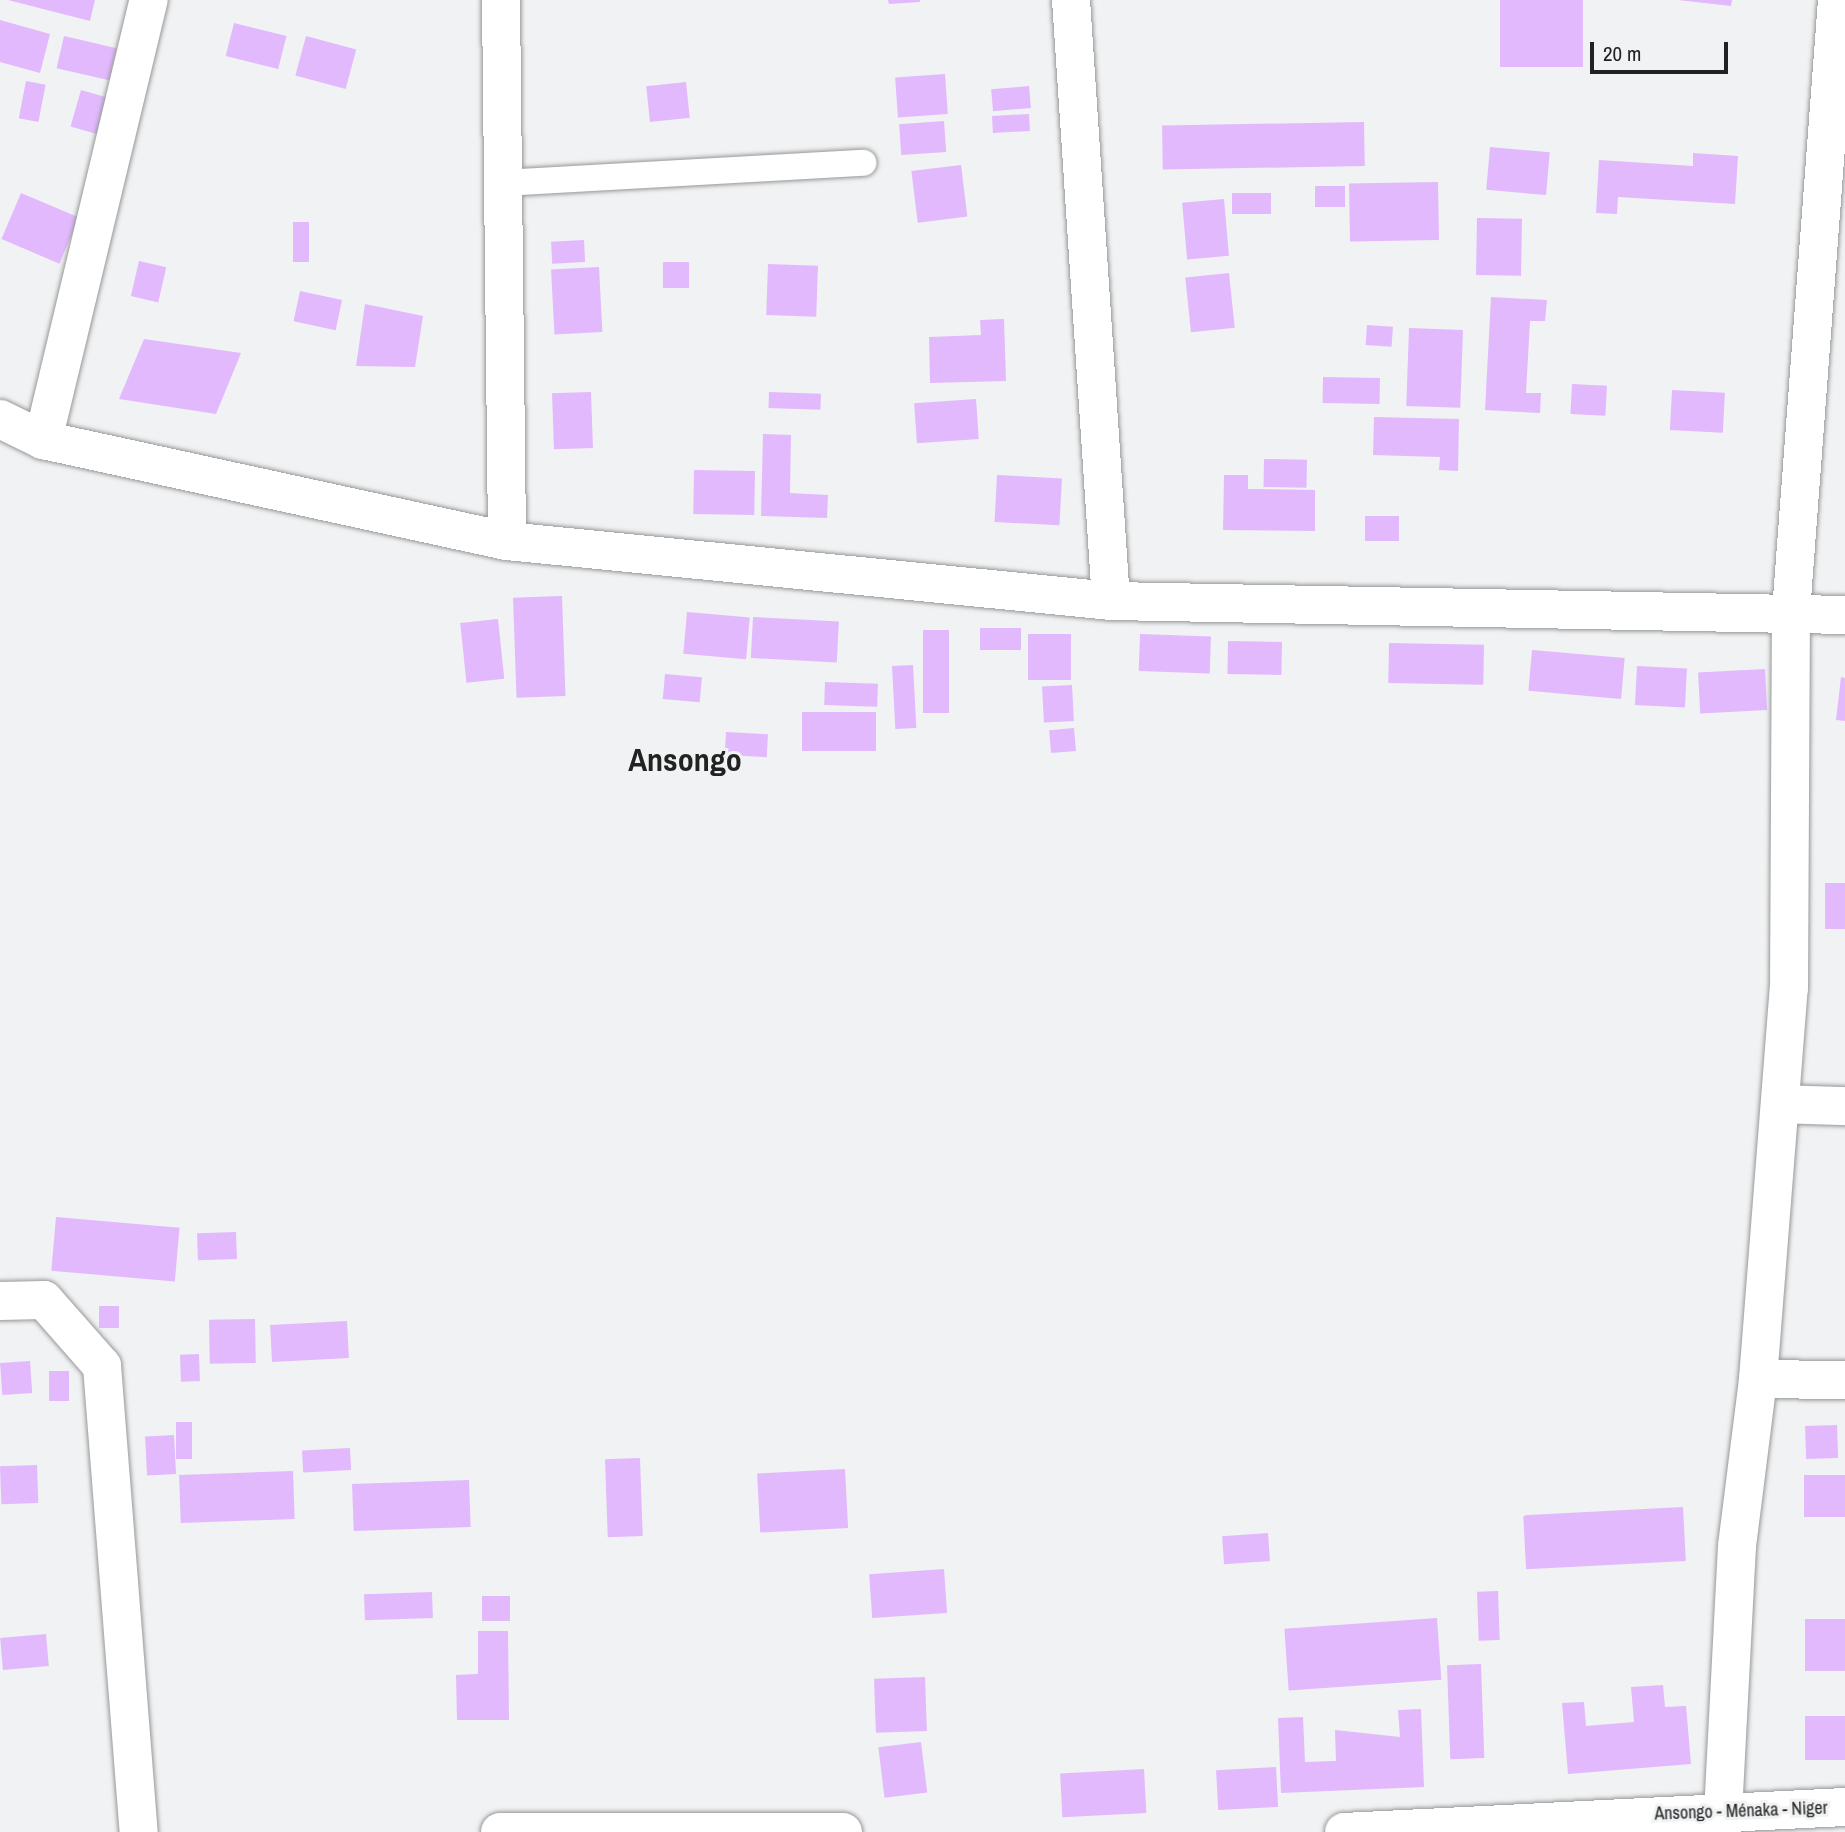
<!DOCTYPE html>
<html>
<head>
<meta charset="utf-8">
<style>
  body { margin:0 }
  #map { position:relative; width:1845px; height:1832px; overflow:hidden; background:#f1f2f3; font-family:"Archivo Narrow",sans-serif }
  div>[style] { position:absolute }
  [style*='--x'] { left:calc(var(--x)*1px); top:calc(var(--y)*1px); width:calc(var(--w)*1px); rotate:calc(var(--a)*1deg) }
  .building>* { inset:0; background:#e2b9fd; transform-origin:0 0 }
  .roads { filter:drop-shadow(0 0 2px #979899) drop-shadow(0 0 2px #979899) }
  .service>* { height:26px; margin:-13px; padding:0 13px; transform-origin:13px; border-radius:13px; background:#fff }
  .minor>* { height:38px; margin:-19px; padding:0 19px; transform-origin:19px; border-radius:19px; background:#fff }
  .secondary>* { height:38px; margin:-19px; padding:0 19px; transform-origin:19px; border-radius:19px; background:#fff }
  span { translate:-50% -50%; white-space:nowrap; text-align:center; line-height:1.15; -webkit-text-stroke:6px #f1f2f3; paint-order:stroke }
  .street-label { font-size:18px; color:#212222 }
  .town-label { font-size:32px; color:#212222; font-weight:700 }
  .scale { position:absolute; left:1590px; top:42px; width:138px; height:32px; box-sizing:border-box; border:4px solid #212222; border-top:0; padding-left:9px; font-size:21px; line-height:24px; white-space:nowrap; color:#212222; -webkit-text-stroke:5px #f1f2f3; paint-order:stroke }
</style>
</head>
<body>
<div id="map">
  <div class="building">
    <div style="clip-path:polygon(8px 0,95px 0,90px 21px)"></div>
    <div style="clip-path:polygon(888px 0,920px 0,920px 2px,889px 4px)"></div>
    <div style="left:1500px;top:0;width:83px;height:67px"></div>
    <div style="clip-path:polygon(1678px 0,1732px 0,1731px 6px)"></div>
    <div style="clip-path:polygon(0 20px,50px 34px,40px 73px,0 62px)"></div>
    <div style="left:234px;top:23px;width:54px;height:34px;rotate:14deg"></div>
    <div style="left:64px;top:36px;width:54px;height:33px;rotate:13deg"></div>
    <div style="left:306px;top:36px;width:52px;height:41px;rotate:15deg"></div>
    <div style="left:945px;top:74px;width:40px;height:50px;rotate:86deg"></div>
    <div style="left:26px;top:81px;width:20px;height:38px;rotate:11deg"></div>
    <div style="left:686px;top:82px;width:36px;height:40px;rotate:84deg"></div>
    <div style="left:1029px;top:86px;width:22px;height:38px;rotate:85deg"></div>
    <div style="left:81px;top:90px;width:29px;height:38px;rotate:16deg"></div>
    <div style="left:1029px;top:114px;width:17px;height:37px;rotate:87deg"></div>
    <div style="left:944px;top:121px;width:31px;height:45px;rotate:86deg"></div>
    <div style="left:1364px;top:122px;width:44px;height:202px;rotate:89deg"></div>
    <div style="left:1490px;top:147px;width:60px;height:43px;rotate:5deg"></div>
    <div style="clip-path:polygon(1693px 153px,1738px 156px,1735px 204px,1618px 197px,1617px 214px,1596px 213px,1599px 160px,1693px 166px)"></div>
    <div style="left:961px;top:165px;width:52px;height:50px;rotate:83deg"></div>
    <div style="left:1438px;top:182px;width:58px;height:89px;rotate:89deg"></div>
    <div style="left:1315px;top:186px;width:30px;height:21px"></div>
    <div style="left:21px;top:193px;width:63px;height:50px;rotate:23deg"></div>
    <div style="left:1232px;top:193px;width:39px;height:21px"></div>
    <div style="left:1224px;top:199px;width:57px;height:42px;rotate:85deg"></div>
    <div style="left:1477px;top:218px;width:45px;height:57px;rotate:1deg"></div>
    <div style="left:293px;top:222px;width:16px;height:40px"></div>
    <div style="left:584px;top:240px;width:22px;height:33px;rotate:87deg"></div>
    <div style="left:139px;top:261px;width:28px;height:36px;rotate:13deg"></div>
    <div style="left:663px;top:262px;width:26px;height:26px"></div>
    <div style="left:768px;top:264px;width:50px;height:51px;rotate:2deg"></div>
    <div style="left:599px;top:267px;width:65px;height:48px;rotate:87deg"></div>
    <div style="left:1229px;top:273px;width:55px;height:44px;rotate:84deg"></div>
    <div style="left:300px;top:291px;width:43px;height:31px;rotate:12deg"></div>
    <div style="clip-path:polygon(1491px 297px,1547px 300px,1545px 321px,1530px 321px,1526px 393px,1541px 393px,1540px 413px,1485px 410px)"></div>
    <div style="clip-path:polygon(365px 304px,423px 316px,415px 367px,356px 366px)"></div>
    <div style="clip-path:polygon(1004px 319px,1006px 381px,930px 383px,929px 337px,981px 335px,980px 320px)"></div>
    <div style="left:1367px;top:325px;width:26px;height:20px;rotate:4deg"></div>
    <div style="left:1409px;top:328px;width:54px;height:78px;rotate:2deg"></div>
    <div style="clip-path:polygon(144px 339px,241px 353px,216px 414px,119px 399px)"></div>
    <div style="left:1323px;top:377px;width:57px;height:26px;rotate:1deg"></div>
    <div style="left:1572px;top:384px;width:35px;height:30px;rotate:3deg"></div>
    <div style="left:1672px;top:390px;width:53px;height:40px;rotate:3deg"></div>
    <div style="left:591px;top:392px;width:56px;height:39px;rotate:88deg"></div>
    <div style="left:769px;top:392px;width:52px;height:16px;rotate:2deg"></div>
    <div style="left:976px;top:399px;width:40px;height:62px;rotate:86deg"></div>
    <div style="clip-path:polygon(1374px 417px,1459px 419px,1458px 471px,1439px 470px,1440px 457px,1373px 455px)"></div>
    <div style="clip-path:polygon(763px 434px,791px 435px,790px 493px,828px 495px,827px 518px,761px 516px)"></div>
    <div style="left:1264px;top:459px;width:43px;height:28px;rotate:1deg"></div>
    <div style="left:694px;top:470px;width:61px;height:44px;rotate:1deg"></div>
    <div style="left:997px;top:475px;width:65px;height:47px;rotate:3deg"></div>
    <div style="clip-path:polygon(1224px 475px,1248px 475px,1248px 489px,1315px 490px,1315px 531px,1223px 530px)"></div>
    <div style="left:1399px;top:516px;width:25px;height:34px;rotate:90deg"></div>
    <div style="left:562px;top:596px;width:100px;height:49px;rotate:88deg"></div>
    <div style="left:687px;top:612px;width:63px;height:42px;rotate:5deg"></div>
    <div style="left:753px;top:617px;width:86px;height:41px;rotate:3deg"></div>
    <div style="left:498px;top:619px;width:60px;height:38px;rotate:84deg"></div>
    <div style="left:1021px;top:628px;width:22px;height:41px;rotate:90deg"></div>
    <div style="left:923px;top:630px;width:26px;height:83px"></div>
    <div style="left:1028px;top:634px;width:43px;height:46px"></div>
    <div style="left:1140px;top:634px;width:71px;height:37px;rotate:2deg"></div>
    <div style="left:1228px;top:641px;width:54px;height:33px;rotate:1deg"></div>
    <div style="left:1389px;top:643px;width:95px;height:40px;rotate:1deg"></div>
    <div style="left:1532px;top:650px;width:93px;height:41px;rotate:5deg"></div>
    <div style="left:913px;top:665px;width:63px;height:21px;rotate:87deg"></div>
    <div style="left:1637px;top:666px;width:50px;height:39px;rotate:3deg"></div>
    <div style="left:1765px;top:669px;width:41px;height:67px;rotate:87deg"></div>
    <div style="left:665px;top:674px;width:37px;height:25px;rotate:5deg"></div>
    <div style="clip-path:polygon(1841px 677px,1845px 678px,1845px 721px,1836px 720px)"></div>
    <div style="left:825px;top:682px;width:53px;height:23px;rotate:2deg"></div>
    <div style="left:1072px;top:685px;width:36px;height:30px;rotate:87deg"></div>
    <div style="left:802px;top:712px;width:74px;height:39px"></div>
    <div style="left:1074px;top:728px;width:23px;height:25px;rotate:85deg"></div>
    <div style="left:726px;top:732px;width:42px;height:23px;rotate:3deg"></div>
    <div style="left:1845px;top:883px;width:46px;height:20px;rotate:90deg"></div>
    <div style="left:56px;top:1217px;width:124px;height:54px;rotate:5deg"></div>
    <div style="left:236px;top:1232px;width:27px;height:39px;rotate:88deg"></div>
    <div style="left:99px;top:1306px;width:20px;height:22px"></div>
    <div style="left:255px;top:1319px;width:44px;height:46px;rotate:89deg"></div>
    <div style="left:347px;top:1321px;width:37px;height:77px;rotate:87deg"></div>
    <div style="left:199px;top:1354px;width:27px;height:19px;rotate:88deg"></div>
    <div style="left:30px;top:1361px;width:32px;height:30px;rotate:86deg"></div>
    <div style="left:49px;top:1371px;width:20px;height:30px"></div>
    <div style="left:176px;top:1422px;width:16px;height:37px"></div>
    <div style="left:1837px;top:1425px;width:33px;height:32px;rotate:88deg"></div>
    <div style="left:174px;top:1435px;width:39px;height:29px;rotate:87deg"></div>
    <div style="left:350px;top:1448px;width:22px;height:48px;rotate:87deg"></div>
    <div style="left:640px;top:1458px;width:78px;height:35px;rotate:88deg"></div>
    <div style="left:37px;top:1465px;width:38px;height:37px;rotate:88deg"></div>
    <div style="left:845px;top:1469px;width:59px;height:88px;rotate:87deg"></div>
    <div style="left:293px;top:1471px;width:48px;height:114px;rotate:88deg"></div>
    <div style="left:1845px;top:1475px;width:42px;height:41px;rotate:90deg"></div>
    <div style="left:469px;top:1480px;width:47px;height:117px;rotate:88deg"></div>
    <div style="left:1683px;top:1507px;width:54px;height:160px;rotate:87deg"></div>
    <div style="left:1268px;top:1533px;width:28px;height:46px;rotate:86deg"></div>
    <div style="left:944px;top:1569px;width:44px;height:75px;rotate:86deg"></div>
    <div style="left:1498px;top:1591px;width:49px;height:21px;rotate:88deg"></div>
    <div style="left:432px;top:1592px;width:26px;height:68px;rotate:88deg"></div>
    <div style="left:482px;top:1596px;width:28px;height:25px"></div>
    <div style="left:1437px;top:1618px;width:62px;height:153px;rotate:86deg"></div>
    <div style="left:1845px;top:1619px;width:52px;height:40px;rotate:90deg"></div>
    <div style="clip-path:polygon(478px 1631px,508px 1631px,509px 1720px,457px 1720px,456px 1675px,478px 1674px)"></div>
    <div style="left:46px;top:1634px;width:32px;height:46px;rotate:85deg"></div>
    <div style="left:1481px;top:1664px;width:94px;height:34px;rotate:88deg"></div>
    <div style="left:925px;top:1677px;width:54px;height:51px;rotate:88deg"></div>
    <div style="clip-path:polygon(1663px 1685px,1665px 1707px,1686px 1706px,1691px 1764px,1568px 1774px,1562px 1703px,1584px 1702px,1586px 1726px,1634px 1722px,1631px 1687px)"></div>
    <div style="clip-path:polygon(1421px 1709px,1424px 1787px,1281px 1793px,1278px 1718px,1303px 1717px,1305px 1762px,1336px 1761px,1335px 1730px,1400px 1737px,1398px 1710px)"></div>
    <div style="left:1845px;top:1716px;width:44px;height:40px;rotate:90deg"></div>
    <div style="left:921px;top:1742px;width:51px;height:43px;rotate:83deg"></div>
    <div style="left:1276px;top:1767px;width:40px;height:60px;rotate:87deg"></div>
    <div style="left:1144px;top:1769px;width:44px;height:84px;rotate:87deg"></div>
  </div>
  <div class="roads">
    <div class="service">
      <div style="--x:502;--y:183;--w:362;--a:-3.2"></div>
    </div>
    <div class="minor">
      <div style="--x:501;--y:0;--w:541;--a:89.36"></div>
      <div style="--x:1071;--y:0;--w:602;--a:86.19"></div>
      <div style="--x:0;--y:419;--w:48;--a:26"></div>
      <div style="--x:43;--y:440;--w:475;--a:12.3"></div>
      <div style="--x:507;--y:541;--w:607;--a:5.67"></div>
      <div style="--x:1111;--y:601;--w:734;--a:1.09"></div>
      <div style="--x:43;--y:440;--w:453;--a:-76.5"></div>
      <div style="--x:1780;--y:1104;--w:65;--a:1.8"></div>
      <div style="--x:0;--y:1301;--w:44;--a:-1.3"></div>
      <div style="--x:44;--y:1300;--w:88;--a:48.7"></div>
      <div style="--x:102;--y:1366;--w:467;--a:85.5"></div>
      <div style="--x:1758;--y:1379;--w:87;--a:0.7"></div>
      <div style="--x:1722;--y:1832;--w:286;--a:-87"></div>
      <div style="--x:1737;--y:1546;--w:168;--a:-82.8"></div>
      <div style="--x:1758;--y:1379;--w:391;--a:-85.5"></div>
      <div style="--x:1789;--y:989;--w:377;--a:-89.7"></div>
      <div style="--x:1791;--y:612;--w:614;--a:-85.7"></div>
    </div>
    <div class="secondary">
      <div style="--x:500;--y:1832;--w:343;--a:0"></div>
      <div style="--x:1344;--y:1832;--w:502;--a:-2.86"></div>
    </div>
  </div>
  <div class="street-label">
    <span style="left:1741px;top:1811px;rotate:-2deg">Ansongo - Ménaka - Niger</span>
  </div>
  <div class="town-label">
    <span style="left:685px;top:760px">Ansongo</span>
  </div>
  <div class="scale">20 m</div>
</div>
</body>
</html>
